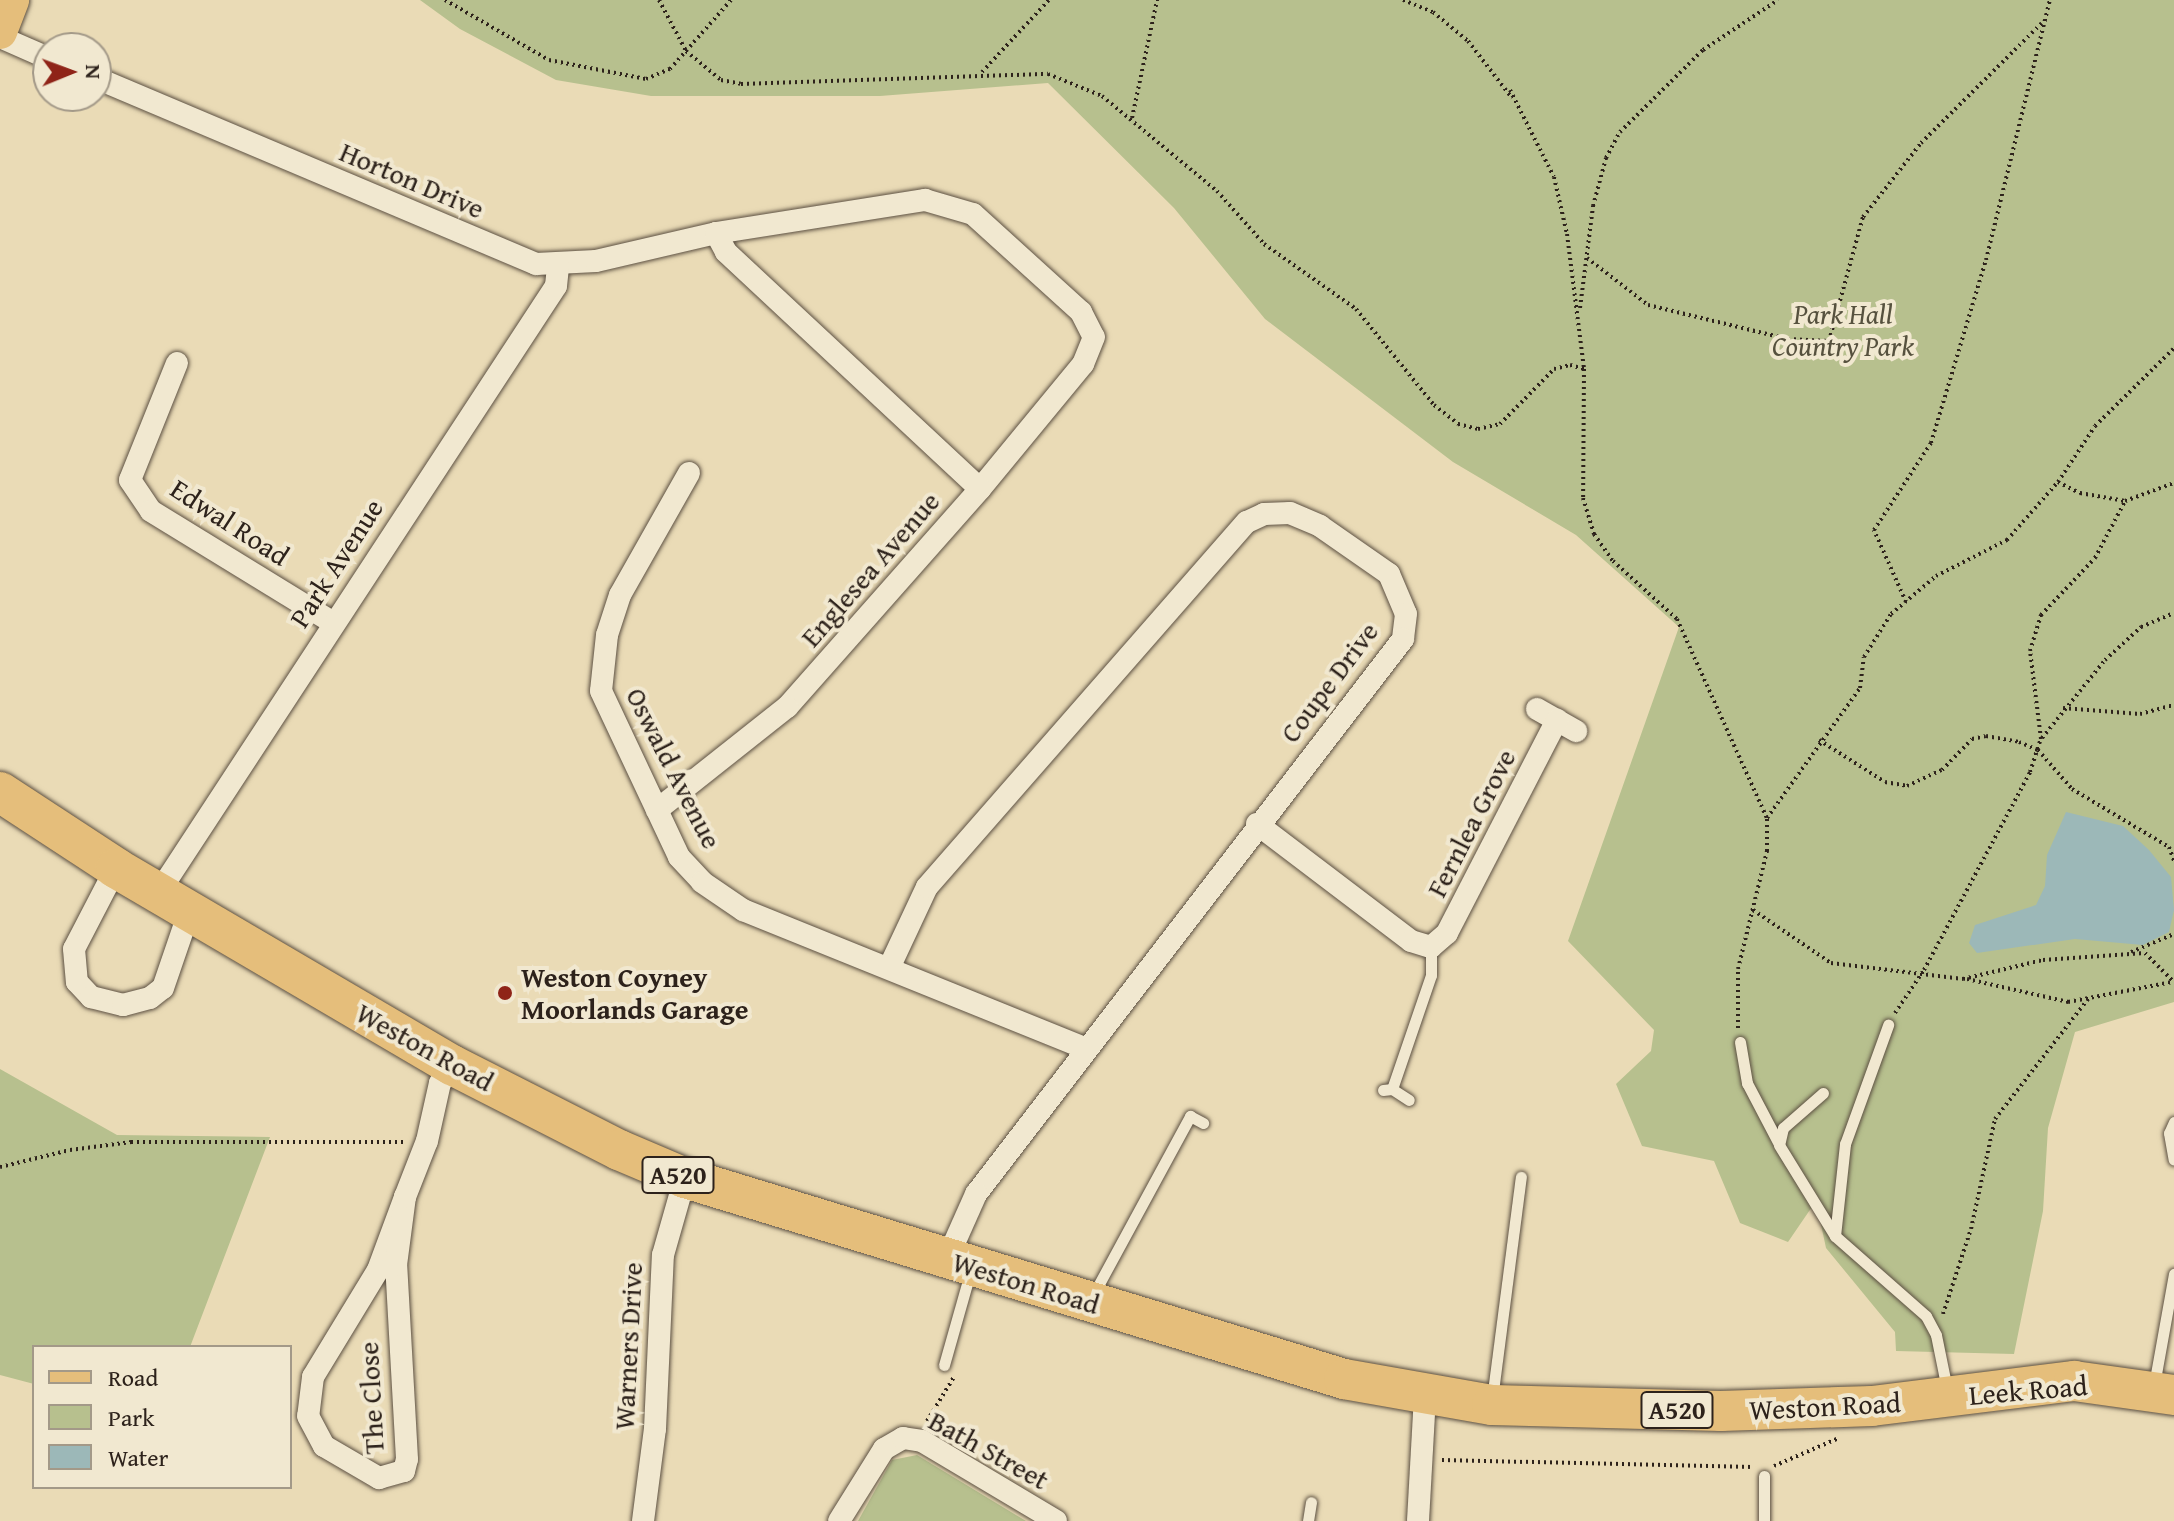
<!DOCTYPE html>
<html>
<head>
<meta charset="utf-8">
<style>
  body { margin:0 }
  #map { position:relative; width:2174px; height:1521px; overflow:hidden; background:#eadbb6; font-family:"Gentium Book Plus",serif }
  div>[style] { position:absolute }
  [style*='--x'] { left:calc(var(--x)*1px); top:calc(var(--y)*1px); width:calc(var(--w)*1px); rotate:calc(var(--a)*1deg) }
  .green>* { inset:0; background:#b7c08e }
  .water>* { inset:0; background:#9cb8b8 }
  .path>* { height:4px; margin-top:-2px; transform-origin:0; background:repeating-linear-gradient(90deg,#2d221b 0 2px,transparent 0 6px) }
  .roads { filter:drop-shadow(0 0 2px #5c5042) drop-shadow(0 0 2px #5c5042) }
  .lane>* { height:11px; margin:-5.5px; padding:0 5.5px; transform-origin:5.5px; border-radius:5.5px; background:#f1e8d0 }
  .street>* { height:22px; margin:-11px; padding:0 11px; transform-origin:11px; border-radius:11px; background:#f1e8d0 }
  .primary>* { height:34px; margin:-17px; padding:0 17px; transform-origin:17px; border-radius:17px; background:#e5be7b }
  .highway>* { height:40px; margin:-20px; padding:0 20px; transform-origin:20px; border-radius:20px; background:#e5be7b }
  .dots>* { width:22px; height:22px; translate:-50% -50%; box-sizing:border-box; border:4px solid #f1e8d0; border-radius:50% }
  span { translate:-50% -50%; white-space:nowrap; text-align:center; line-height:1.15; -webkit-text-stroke:8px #f1e8d0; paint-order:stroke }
  .shield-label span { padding:2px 6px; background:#f1e8d0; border:2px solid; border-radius:6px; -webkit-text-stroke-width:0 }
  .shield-label { font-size:26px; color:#2d221b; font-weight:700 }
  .street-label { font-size:28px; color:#2d221b }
  .park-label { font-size:28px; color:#56513e; font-style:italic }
  .poi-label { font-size:28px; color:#2d221b; font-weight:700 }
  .left { translate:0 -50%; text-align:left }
  .legend { position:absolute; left:32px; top:1345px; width:260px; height:144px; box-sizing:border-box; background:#f1e8d0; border:2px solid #a39988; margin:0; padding:10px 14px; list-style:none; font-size:24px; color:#2d221b }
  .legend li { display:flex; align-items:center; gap:16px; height:40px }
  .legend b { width:40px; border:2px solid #a39988 }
  .north { position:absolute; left:32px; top:32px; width:80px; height:80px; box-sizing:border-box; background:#f1e8d0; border:2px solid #a39988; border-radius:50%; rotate:89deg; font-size:22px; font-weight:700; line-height:32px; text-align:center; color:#2d221b }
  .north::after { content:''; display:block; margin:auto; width:28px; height:36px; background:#8f2418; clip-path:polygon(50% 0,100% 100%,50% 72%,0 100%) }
</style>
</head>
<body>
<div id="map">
  <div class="green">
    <div style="clip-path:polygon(420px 0,2174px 0,2174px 1002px,2075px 1032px,2048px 1128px,2043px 1211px,2014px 1354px,1896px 1351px,1895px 1332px,1826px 1248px,1816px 1201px,1788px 1242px,1740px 1223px,1714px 1161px,1642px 1146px,1616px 1084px,1651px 1051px,1654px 1030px,1568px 941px,1679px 627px,1576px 535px,1453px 462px,1265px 319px,1174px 208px,1048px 83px,880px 96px,651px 96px,556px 80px,460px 29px)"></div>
    <div style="clip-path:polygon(0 1069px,117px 1135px,270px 1137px,190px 1347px,34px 1347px,34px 1384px,0 1375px)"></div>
    <div style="clip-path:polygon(917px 1455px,1026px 1521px,858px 1521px,892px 1460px)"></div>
  </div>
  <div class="water">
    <div style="clip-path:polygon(2066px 812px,2123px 826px,2149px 850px,2171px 877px,2174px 910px,2169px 932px,2143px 945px,2075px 939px,1977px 953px,1969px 943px,1975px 925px,2036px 905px,2045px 886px,2047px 855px)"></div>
  </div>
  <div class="path">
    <div style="--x:445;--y:0;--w:120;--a:30"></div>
    <div style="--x:549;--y:60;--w:99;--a:11.1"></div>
    <div style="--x:646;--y:79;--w:26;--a:-23"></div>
    <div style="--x:670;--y:69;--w:92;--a:-48.5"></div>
    <div style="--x:659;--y:0;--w:58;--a:62.1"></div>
    <div style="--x:686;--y:51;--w:45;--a:39.6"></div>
    <div style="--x:721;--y:80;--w:20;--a:11"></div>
    <div style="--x:741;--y:84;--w:307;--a:-1.9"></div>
    <div style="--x:1048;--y:74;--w:58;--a:22.2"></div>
    <div style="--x:1102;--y:96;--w:149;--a:39.6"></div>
    <div style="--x:1217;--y:191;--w:71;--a:48.4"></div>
    <div style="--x:1264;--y:244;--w:113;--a:35.2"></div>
    <div style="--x:1356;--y:309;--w:124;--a:50.9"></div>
    <div style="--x:1434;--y:405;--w:31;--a:38"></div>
    <div style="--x:1458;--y:424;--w:21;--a:14"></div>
    <div style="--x:1478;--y:429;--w:23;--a:-13"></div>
    <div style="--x:1500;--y:424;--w:77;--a:-45.5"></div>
    <div style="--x:1554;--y:369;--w:16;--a:-14"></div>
    <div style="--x:1570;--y:365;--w:15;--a:16"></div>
    <div style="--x:1403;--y:0;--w:32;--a:22"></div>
    <div style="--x:1433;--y:12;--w:45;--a:39.6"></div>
    <div style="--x:1468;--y:41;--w:72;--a:52.3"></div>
    <div style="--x:982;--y:72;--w:98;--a:-47.1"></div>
    <div style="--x:1510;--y:90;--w:97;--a:63.2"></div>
    <div style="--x:1554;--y:177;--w:58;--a:77.2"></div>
    <div style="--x:1567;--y:234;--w:136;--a:82.8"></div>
    <div style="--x:1584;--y:369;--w:129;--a:90.4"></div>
    <div style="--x:1583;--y:498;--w:38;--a:73"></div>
    <div style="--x:1594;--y:534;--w:33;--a:55"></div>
    <div style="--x:1613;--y:561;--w:86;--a:42.2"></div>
    <div style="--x:1677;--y:619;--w:218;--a:65.7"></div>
    <div style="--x:1132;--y:118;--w:121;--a:-78"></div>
    <div style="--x:1587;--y:258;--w:77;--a:37.6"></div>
    <div style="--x:1648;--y:305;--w:144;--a:13.7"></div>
    <div style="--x:1788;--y:339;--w:41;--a:2.8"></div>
    <div style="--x:1829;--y:341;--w:129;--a:-74.7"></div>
    <div style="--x:1863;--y:217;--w:94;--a:-51.9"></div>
    <div style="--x:1921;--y:143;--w:170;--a:-44.8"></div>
    <div style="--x:1580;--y:308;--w:103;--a:-82.7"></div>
    <div style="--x:1593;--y:206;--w:50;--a:-74.8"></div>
    <div style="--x:1606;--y:158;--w:30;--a:-62"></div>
    <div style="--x:1620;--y:132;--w:117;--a:-44.7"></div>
    <div style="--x:1703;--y:50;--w:90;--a:-33.7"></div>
    <div style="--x:2058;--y:482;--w:25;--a:27"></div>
    <div style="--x:2080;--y:493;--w:46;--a:10.1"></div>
    <div style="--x:2125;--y:501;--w:52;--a:-20.2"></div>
    <div style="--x:1906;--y:602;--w:79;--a:-114"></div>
    <div style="--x:1874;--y:530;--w:104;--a:-56.8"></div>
    <div style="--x:1931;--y:443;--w:191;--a:-73.3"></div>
    <div style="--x:1986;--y:260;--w:268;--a:-76.2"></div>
    <div style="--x:2063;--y:708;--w:77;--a:4.5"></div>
    <div style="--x:2140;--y:714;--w:35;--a:-15"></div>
    <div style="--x:2042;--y:738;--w:100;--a:-51.1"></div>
    <div style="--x:2105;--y:660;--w:49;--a:-42.5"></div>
    <div style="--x:2141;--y:627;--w:36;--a:-23"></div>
    <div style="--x:1819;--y:740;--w:78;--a:32.5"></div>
    <div style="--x:1885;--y:782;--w:22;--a:10"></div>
    <div style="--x:1907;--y:786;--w:38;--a:-25"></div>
    <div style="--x:1942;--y:770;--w:43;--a:-45.9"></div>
    <div style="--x:1972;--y:739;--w:14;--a:-12"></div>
    <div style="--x:1986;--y:736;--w:34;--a:10"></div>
    <div style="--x:2019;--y:742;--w:21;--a:23"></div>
    <div style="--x:2038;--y:750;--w:52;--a:48.9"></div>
    <div style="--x:2072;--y:789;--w:113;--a:30.9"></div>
    <div style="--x:2169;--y:847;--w:15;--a:70"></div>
    <div style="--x:1753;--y:910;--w:94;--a:34.2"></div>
    <div style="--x:1831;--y:963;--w:133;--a:6.9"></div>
    <div style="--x:1963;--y:979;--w:82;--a:-13.4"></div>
    <div style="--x:2043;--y:960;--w:102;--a:-3.9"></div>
    <div style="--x:2145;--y:953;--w:41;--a:45"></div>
    <div style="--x:2131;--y:952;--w:47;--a:-22.7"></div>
    <div style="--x:1967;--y:979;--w:104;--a:12.8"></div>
    <div style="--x:2068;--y:1002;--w:106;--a:-10.9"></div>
    <div style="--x:1895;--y:1013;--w:52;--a:-56"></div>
    <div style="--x:1924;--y:970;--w:225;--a:-61.8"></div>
    <div style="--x:2030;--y:772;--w:35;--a:-72"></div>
    <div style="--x:2041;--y:739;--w:89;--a:-97.1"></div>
    <div style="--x:2030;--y:651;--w:38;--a:-73"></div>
    <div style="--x:2041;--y:615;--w:79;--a:-46.5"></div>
    <div style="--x:2095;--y:558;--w:64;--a:-62.2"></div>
    <div style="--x:1738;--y:1028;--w:59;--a:-90"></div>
    <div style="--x:1738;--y:969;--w:122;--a:-76.2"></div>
    <div style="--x:1767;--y:851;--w:33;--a:-90"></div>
    <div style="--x:1767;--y:818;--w:160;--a:-54.4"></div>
    <div style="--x:1860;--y:688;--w:31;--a:-83"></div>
    <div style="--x:1864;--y:657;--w:51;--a:-57.9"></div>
    <div style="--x:1891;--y:614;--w:59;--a:-40.2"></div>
    <div style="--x:1936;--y:576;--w:80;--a:-26.9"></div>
    <div style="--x:2007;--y:540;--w:77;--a:-48.7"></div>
    <div style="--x:2058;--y:482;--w:67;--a:-56.5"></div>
    <div style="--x:2095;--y:426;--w:111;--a:-44.6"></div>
    <div style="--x:0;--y:1167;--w:72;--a:-13.7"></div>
    <div style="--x:70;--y:1150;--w:62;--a:-7.5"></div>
    <div style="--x:131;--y:1142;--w:273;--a:0"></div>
    <div style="--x:1943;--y:1314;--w:89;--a:-71.8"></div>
    <div style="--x:1971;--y:1229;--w:113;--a:-77.7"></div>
    <div style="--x:1995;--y:1119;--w:153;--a:-52.2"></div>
    <div style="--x:927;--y:1421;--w:52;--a:-58.5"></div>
    <div style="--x:1442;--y:1460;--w:311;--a:1.3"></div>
    <div style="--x:1774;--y:1466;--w:71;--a:-23.3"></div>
  </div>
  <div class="roads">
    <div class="lane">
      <div style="--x:1740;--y:1042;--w:42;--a:80.3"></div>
      <div style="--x:1747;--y:1083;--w:69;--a:62.3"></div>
      <div style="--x:1392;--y:1089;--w:120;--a:-71.1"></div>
      <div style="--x:1431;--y:975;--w:28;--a:-90"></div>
      <div style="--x:1383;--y:1090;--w:9;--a:-6"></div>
      <div style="--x:1392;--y:1089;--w:20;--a:33"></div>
      <div style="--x:1823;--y:1093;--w:53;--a:138.8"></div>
      <div style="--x:1783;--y:1128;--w:17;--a:103"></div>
      <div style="--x:1779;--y:1145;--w:107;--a:58.4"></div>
      <div style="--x:1835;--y:1236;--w:121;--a:41.3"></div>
      <div style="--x:1926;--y:1316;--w:21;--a:62"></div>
      <div style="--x:1936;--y:1335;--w:55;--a:78.5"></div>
      <div style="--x:2174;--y:1122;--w:12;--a:114"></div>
      <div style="--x:2169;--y:1133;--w:27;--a:80"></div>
      <div style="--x:1835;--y:1236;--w:93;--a:-83.8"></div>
      <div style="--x:1845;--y:1144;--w:127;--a:-70.1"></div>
      <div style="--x:1093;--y:1295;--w:204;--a:-61.5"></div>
      <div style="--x:1190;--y:1116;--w:15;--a:28"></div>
      <div style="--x:944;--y:1365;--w:96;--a:-74.2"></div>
      <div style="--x:2154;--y:1385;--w:113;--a:-79.8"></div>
      <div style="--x:1492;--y:1399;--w:224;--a:-82.6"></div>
      <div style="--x:1308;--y:1521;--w:19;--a:-81"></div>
      <div style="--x:1764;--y:1521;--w:45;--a:-90"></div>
    </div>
    <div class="street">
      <div style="--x:0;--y:37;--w:52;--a:23.6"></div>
      <div style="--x:96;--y:78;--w:478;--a:22.9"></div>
      <div style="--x:536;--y:264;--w:60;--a:-2.9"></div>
      <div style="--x:596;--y:261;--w:123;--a:-13.1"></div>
      <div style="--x:716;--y:233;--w:212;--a:-9"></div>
      <div style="--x:925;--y:200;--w:50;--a:16.3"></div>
      <div style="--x:973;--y:214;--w:146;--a:42.2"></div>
      <div style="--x:1081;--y:312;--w:28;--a:63"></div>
      <div style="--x:1094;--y:337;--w:29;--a:112"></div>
      <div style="--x:1083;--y:364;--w:162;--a:129.5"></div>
      <div style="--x:980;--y:489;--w:291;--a:131.5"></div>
      <div style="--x:787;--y:707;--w:166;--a:141.6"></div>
      <div style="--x:716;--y:233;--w:21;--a:62"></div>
      <div style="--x:726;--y:252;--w:347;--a:43"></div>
      <div style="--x:177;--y:363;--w:126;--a:111.9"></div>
      <div style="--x:130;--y:480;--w:37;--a:56"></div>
      <div style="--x:151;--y:511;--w:212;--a:31.5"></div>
      <div style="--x:689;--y:473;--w:140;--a:119.5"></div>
      <div style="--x:620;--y:595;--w:42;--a:108"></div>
      <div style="--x:607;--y:635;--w:56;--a:96.1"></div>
      <div style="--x:601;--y:691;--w:183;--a:64.8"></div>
      <div style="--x:679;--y:857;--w:34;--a:47"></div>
      <div style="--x:702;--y:882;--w:50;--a:34.3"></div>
      <div style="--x:743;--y:910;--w:368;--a:22"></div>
      <div style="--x:1537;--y:709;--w:45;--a:29.4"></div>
      <div style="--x:1257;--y:824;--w:193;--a:37.2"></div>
      <div style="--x:1411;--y:941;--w:21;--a:17"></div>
      <div style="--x:1431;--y:947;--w:21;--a:-41"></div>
      <div style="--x:1447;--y:933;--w:240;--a:-62.7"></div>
      <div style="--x:116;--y:868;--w:91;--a:117.4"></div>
      <div style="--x:74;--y:949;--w:33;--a:85"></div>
      <div style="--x:77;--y:982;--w:21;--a:47"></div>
      <div style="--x:91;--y:997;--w:33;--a:14"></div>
      <div style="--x:123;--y:1005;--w:28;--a:-15"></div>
      <div style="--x:150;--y:998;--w:16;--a:-38"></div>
      <div style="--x:163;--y:988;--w:80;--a:-71.1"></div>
      <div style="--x:159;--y:892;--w:724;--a:-56.77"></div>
      <div style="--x:556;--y:286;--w:20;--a:-84"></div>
      <div style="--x:889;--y:968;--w:89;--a:-64.9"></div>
      <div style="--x:927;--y:887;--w:485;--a:-48.8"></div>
      <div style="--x:1247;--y:522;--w:19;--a:-25"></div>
      <div style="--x:1264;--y:514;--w:26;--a:-2"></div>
      <div style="--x:1290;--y:513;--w:33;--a:23"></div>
      <div style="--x:1320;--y:526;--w:84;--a:34.8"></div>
      <div style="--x:1389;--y:574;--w:43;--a:67"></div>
      <div style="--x:1406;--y:614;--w:25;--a:97"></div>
      <div style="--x:1403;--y:639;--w:700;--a:127.57"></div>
      <div style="--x:976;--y:1194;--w:71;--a:114"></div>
      <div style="--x:405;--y:1197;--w:78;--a:110.3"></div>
      <div style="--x:378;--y:1270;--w:125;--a:121.3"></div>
      <div style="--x:313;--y:1377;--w:39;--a:97"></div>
      <div style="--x:308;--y:1416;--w:34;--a:62"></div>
      <div style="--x:324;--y:1446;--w:64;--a:30.2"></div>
      <div style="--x:379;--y:1478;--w:26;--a:-16"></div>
      <div style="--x:404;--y:1471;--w:12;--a:-76"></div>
      <div style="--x:407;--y:1459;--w:194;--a:-93.2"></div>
      <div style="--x:396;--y:1265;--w:69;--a:-82.5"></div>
      <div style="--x:405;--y:1197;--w:60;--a:-68.6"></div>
      <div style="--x:427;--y:1141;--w:59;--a:-77.4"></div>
      <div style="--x:440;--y:1083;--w:22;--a:-56"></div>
      <div style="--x:643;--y:1521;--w:93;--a:-82.6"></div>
      <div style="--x:655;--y:1429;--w:174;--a:-87.4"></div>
      <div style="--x:663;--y:1255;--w:80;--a:-74.1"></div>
      <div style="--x:839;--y:1521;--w:85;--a:-58"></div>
      <div style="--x:884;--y:1449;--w:22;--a:-30"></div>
      <div style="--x:903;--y:1438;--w:19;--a:9"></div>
      <div style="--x:922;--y:1441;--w:156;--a:30.8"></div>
      <div style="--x:1418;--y:1521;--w:125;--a:-86.8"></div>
    </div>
    <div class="primary">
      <div style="--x:0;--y:32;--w:34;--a:-69"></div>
    </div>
    <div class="highway">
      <div style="--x:0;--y:792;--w:139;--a:33.2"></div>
      <div style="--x:116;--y:868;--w:389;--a:30.4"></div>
      <div style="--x:452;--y:1065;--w:187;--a:27"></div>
      <div style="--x:619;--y:1150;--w:72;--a:23"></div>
      <div style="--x:685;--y:1178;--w:689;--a:16.96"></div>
      <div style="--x:1344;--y:1379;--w:150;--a:10"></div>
      <div style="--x:1492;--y:1405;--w:229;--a:1.5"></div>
      <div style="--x:1721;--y:1411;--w:151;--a:-1.9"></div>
      <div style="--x:1872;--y:1406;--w:204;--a:-7.1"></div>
      <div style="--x:2074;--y:1381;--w:101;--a:8"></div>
    </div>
  </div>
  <div class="dots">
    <div style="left:505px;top:993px;background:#8f2418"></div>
  </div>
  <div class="shield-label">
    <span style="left:678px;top:1175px">A520</span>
    <span style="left:1677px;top:1410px">A520</span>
  </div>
  <div class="street-label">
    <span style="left:412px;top:180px;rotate:23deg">Horton Drive</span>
    <span style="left:230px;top:522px;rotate:33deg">Edwal Road</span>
    <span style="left:336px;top:563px;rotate:-57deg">Park Avenue</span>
    <span style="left:870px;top:569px;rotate:-49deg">Englesea Avenue</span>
    <span style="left:1329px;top:682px;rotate:-53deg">Coupe Drive</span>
    <span style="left:674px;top:768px;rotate:63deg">Oswald Avenue</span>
    <span style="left:1471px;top:823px;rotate:-63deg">Fernlea Grove</span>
    <span style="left:425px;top:1047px;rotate:29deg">Weston Road</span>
    <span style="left:1026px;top:1283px;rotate:17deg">Weston Road</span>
    <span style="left:628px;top:1346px;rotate:-87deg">Warners Drive</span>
    <span style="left:2028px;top:1390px;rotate:-5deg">Leek Road</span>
    <span style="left:371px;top:1398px;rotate:-93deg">The Close</span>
    <span style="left:1825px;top:1406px;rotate:-3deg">Weston Road</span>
    <span style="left:989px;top:1450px;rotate:29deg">Bath Street</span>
  </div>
  <div class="park-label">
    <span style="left:1843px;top:330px">Park Hall<br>Country Park</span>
  </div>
  <div class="poi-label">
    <span class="left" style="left:521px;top:993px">Weston Coyney<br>Moorlands Garage</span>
  </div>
  <ul class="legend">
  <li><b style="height:10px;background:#e5be7b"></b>Road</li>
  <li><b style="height:22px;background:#b7c08e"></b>Park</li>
  <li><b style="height:22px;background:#9cb8b8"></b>Water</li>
  </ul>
  <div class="north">N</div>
</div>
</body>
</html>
